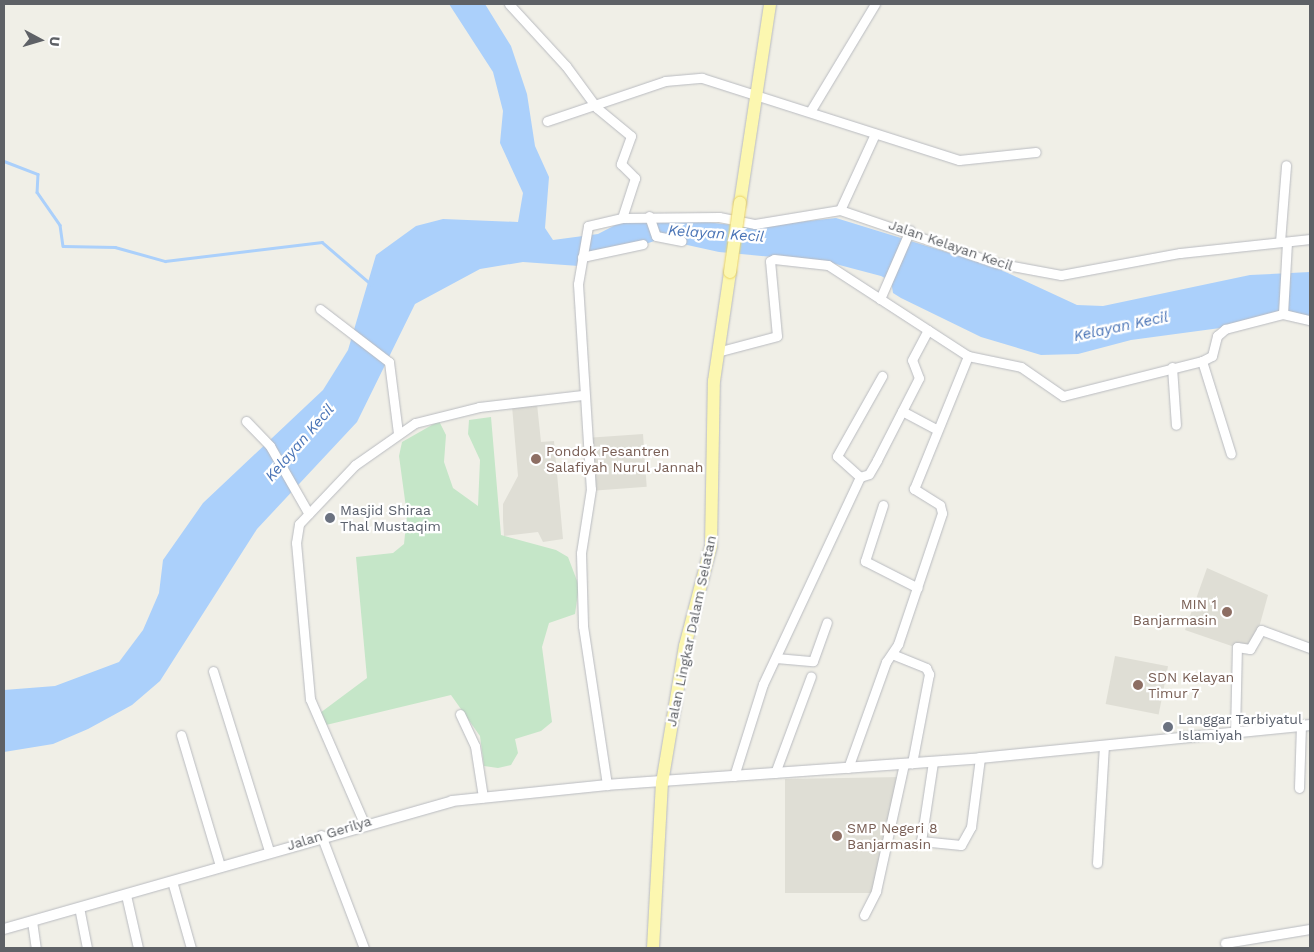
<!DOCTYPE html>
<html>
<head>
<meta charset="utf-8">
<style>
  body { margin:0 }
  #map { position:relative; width:1314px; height:952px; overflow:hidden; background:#f0efe7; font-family:"Work Sans",sans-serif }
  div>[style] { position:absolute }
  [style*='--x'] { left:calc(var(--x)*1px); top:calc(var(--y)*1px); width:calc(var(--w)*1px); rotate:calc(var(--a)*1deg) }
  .education>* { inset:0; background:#dfded5; transform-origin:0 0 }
  .green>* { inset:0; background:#c5e6c8 }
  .water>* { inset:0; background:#abd0fb }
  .stream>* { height:2.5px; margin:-1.25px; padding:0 1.25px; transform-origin:1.25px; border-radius:1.25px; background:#abd0fb }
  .roads { filter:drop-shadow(0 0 1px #b9bbc0) drop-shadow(0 0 1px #b9bbc0) }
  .minor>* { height:9px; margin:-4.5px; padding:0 4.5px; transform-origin:4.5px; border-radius:4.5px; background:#fff }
  .tertiary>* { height:10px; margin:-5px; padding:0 5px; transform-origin:5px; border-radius:5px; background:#fff }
  .primary>* { height:12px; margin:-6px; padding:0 6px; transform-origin:6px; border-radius:6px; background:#fcf7b0 }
  .bridges { filter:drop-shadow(0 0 1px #ecd464) drop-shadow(0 0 1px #ecd464) }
  .primary-bridge>* { height:12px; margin:-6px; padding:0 6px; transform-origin:6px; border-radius:6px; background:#fcf7b0 }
  .dots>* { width:14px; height:14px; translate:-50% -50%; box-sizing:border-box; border:2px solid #fff; border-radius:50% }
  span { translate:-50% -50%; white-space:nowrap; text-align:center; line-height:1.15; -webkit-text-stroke:4.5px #fff; paint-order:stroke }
  .street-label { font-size:14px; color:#5e6166 }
  .education-label { font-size:14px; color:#785e54 }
  .left { translate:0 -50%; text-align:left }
  .right { translate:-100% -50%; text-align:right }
  .worship-label { font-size:14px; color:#5b616d }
  .water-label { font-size:15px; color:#4a74b6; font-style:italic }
  .frame { position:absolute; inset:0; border:5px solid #5e6166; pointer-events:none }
  .north { position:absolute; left:15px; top:15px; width:50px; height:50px; -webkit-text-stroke:4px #fff; paint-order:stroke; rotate:96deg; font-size:14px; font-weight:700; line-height:20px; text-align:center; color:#5e6166 }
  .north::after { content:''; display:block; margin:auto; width:18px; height:22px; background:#5e6166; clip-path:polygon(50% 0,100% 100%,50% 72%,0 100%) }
</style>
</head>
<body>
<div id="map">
  <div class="education">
    <div style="clip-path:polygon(537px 404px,541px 442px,554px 441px,563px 539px,543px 542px,538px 532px,504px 536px,503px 520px,503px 504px,518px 476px,512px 406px)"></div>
    <div style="left:643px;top:434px;width:53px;height:54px;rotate:86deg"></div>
    <div style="clip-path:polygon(1207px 568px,1268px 595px,1252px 653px,1185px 630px)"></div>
    <div style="left:1115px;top:656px;width:54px;height:49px;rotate:11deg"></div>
    <div style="clip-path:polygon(902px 777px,875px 893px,785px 893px,785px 779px)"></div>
  </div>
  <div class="green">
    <div style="clip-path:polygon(491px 417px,501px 535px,556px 550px,568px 557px,579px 586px,575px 614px,549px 623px,542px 647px,552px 722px,541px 731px,515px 739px,518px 753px,511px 765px,498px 768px,484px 766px,480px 736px,451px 695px,326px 725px,320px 713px,367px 678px,356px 557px,393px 553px,404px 544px,407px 515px,399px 456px,402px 442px,439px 421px,446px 435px,444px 462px,453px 488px,478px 506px,480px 460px,468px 434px,469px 420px)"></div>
  </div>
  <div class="water">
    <div style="clip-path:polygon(449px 4px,485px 4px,511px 46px,527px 94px,535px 146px,549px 177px,545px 228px,553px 240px,598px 234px,625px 220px,688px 220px,750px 227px,836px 218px,995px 267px,1077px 305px,1103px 306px,1250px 275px,1310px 272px,1310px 317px,1286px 310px,1250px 324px,1131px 340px,1078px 354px,1041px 355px,981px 337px,901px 298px,893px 293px,891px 281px,881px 276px,828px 262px,719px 252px,660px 239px,611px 256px,589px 258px,579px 266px,523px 262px,480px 269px,415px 304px,357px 422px,257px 529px,160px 681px,132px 705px,88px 729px,53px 744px,4px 752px,4px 690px,55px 686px,119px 662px,143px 630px,159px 593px,163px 560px,203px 503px,323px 390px,348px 350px,376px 255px,416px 226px,443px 219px,518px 222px,523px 193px,500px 143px,503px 111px,493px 72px)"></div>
  </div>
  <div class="stream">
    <div style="--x:4;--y:161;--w:36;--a:21"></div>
    <div style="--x:38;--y:174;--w:18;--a:93"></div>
    <div style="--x:37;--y:192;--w:40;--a:55.1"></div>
    <div style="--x:60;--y:225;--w:21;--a:82"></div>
    <div style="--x:63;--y:246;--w:52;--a:1.1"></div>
    <div style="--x:115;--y:247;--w:52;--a:15.6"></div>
    <div style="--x:165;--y:261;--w:158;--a:-6.9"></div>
    <div style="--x:322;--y:242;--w:65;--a:40.6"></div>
  </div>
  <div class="roads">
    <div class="minor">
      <div style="--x:509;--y:4;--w:84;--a:47.4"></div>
      <div style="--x:566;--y:66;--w:52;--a:53.6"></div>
      <div style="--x:597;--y:108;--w:44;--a:39.5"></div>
      <div style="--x:631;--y:136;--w:30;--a:110"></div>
      <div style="--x:621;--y:164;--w:20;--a:45"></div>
      <div style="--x:635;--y:178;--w:42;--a:108"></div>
      <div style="--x:622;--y:218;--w:35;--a:167"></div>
      <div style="--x:588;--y:226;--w:59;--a:99.8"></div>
      <div style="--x:578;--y:284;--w:205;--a:86.4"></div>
      <div style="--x:591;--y:489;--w:65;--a:98.9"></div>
      <div style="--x:581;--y:553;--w:73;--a:88.4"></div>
      <div style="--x:583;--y:626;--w:161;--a:81.4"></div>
      <div style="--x:811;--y:110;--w:124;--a:-58.9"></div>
      <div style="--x:547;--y:121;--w:125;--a:-18.7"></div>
      <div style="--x:665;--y:81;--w:37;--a:-5"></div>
      <div style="--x:702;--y:78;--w:270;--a:17.7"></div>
      <div style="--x:959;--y:160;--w:77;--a:-5.9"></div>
      <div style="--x:840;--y:210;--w:84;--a:-65.3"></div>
      <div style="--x:649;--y:216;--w:21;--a:71"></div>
      <div style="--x:656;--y:236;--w:26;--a:11"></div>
      <div style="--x:622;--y:218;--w:97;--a:-0.6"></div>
      <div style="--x:719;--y:217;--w:37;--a:11"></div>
      <div style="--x:755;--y:224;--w:86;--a:-9.4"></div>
      <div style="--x:840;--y:210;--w:165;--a:18.8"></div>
      <div style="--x:996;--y:263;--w:66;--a:10.5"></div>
      <div style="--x:1061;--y:275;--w:121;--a:-10.5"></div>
      <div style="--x:1180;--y:253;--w:131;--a:-6.1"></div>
      <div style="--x:1280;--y:242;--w:77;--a:-85.5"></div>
      <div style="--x:582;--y:257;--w:62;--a:-12"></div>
      <div style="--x:880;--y:299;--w:75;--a:-66.5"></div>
      <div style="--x:320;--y:309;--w:87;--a:37.5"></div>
      <div style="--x:389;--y:362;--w:72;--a:82.8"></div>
      <div style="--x:1283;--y:314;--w:72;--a:-86.8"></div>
      <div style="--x:717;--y:352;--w:62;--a:-14.9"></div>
      <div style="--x:777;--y:336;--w:75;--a:-95.3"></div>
      <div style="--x:770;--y:261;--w:4;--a:-27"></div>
      <div style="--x:774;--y:259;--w:54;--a:6.3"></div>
      <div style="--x:828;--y:265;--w:167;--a:33"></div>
      <div style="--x:968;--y:356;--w:54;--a:11.7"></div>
      <div style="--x:1021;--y:367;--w:51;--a:34.6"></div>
      <div style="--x:1063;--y:396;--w:143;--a:-14.1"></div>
      <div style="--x:1202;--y:361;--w:11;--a:-27"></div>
      <div style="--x:1212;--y:356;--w:21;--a:-76"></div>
      <div style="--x:1217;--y:336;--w:11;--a:-41"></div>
      <div style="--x:1225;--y:329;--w:60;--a:-14.5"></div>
      <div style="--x:1283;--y:314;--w:28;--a:13"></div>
      <div style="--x:1202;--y:361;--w:97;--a:72.7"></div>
      <div style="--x:1172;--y:367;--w:58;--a:86.1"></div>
      <div style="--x:902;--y:411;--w:40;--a:28"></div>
      <div style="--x:246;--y:421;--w:35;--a:46"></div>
      <div style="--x:270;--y:446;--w:78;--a:60.2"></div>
      <div style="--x:860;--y:477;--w:31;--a:-138"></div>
      <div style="--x:837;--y:456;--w:92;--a:-60.6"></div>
      <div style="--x:883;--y:505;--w:59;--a:107.8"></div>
      <div style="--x:865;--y:561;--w:59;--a:27"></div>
      <div style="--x:892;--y:654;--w:37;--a:22"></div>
      <div style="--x:926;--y:668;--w:7;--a:63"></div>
      <div style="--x:929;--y:674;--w:91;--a:100.8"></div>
      <div style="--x:776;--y:658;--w:37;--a:5"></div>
      <div style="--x:813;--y:661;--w:41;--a:-70.3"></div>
      <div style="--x:213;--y:671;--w:189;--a:72.7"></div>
      <div style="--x:460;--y:714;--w:35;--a:65"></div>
      <div style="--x:475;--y:746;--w:52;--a:81.1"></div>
      <div style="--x:1235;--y:733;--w:86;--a:-88.7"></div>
      <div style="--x:1237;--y:647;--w:13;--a:9"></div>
      <div style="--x:1250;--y:649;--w:22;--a:-60"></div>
      <div style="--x:1261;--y:630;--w:52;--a:20.2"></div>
      <div style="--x:181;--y:735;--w:137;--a:73.4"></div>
      <div style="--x:933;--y:762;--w:80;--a:98.6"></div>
      <div style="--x:921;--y:841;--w:40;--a:5.7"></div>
      <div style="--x:961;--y:845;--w:21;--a:-61"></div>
      <div style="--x:971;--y:827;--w:70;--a:-82.6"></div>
      <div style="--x:848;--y:768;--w:113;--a:-70.3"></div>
      <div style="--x:886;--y:662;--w:22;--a:-56"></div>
      <div style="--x:898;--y:644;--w:138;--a:-71.4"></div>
      <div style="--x:942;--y:513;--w:8;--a:-104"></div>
      <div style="--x:940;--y:505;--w:31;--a:-148"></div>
      <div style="--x:914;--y:489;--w:144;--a:-67.9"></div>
      <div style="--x:775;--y:773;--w:103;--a:-69.6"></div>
      <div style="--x:734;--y:776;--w:96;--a:-72.5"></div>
      <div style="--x:763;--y:684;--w:229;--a:-64.9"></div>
      <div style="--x:860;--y:477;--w:9;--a:-18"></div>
      <div style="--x:869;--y:474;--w:16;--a:-60"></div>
      <div style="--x:877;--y:460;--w:92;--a:-62.9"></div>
      <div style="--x:919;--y:378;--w:19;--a:-111"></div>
      <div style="--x:912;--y:360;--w:34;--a:-62"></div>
      <div style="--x:1299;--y:788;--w:63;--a:-88.2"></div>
      <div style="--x:364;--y:823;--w:135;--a:-113.5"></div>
      <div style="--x:310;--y:699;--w:157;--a:-95.1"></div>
      <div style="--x:296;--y:543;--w:19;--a:-81"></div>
      <div style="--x:299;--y:524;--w:81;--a:-46.5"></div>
      <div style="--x:355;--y:465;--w:73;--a:-35"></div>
      <div style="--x:415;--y:423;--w:66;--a:-14"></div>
      <div style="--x:479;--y:407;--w:104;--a:-6.6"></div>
      <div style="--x:321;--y:835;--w:121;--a:69.2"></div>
      <div style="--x:1097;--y:863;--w:117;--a:-86.6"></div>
      <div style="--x:172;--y:881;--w:70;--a:74.2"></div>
      <div style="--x:126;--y:895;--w:54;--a:77.2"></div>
      <div style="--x:79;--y:907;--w:42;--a:79"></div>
      <div style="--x:864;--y:915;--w:27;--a:-63"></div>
      <div style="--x:876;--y:891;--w:130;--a:-77.6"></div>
      <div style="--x:32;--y:921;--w:27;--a:82"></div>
      <div style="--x:1225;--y:943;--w:86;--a:-9.4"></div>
    </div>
    <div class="tertiary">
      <div style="--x:4;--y:929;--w:466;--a:-15.9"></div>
      <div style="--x:452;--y:801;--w:156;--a:-5.9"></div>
      <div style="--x:607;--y:785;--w:374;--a:-4.1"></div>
      <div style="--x:980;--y:758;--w:332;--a:-5.7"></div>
    </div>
    <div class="primary">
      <div style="--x:740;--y:203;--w:201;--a:-81.4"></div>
      <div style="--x:653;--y:948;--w:165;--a:-86.9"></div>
      <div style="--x:662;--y:783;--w:139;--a:-80.5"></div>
      <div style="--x:685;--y:646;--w:103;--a:-75.4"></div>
      <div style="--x:711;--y:546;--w:165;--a:-89"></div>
      <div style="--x:714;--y:381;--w:110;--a:-81.6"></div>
    </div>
  </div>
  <div class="bridges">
    <div class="primary-bridge">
      <div style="--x:730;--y:272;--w:70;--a:-81.8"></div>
    </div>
  </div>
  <div class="dots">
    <div style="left:536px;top:459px;background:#8d6e63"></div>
    <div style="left:330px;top:518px;background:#6b7280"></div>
    <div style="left:1227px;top:612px;background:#8d6e63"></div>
    <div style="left:1138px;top:685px;background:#8d6e63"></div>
    <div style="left:1168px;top:727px;background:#6b7280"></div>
    <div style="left:837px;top:836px;background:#8d6e63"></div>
  </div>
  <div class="street-label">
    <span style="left:951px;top:245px;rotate:19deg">Jalan Kelayan Kecil</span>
    <span style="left:691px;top:631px;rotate:-78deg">Jalan Lingkar Dalam Selatan</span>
    <span style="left:329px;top:833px;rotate:-17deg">Jalan Gerilya</span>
  </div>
  <div class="education-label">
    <span class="left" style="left:546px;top:459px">Pondok Pesantren<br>Salafiyah Nurul Jannah</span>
    <span class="right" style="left:1217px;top:612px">MIN 1<br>Banjarmasin</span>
    <span class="left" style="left:1148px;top:685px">SDN Kelayan<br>Timur 7</span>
    <span class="left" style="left:847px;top:836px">SMP Negeri 8<br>Banjarmasin</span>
  </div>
  <div class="worship-label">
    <span class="left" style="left:340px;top:518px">Masjid Shiraa<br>Thal Mustaqim</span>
    <span class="left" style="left:1178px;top:727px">Langgar Tarbiyatul<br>Islamiyah</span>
  </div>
  <div class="water-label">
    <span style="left:716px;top:234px;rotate:4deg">Kelayan Kecil</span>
    <span style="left:1121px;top:327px;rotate:-12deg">Kelayan Kecil</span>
    <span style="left:300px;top:443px;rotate:-49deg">Kelayan Kecil</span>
  </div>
  <div class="frame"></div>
  <div class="north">U</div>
</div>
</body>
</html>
